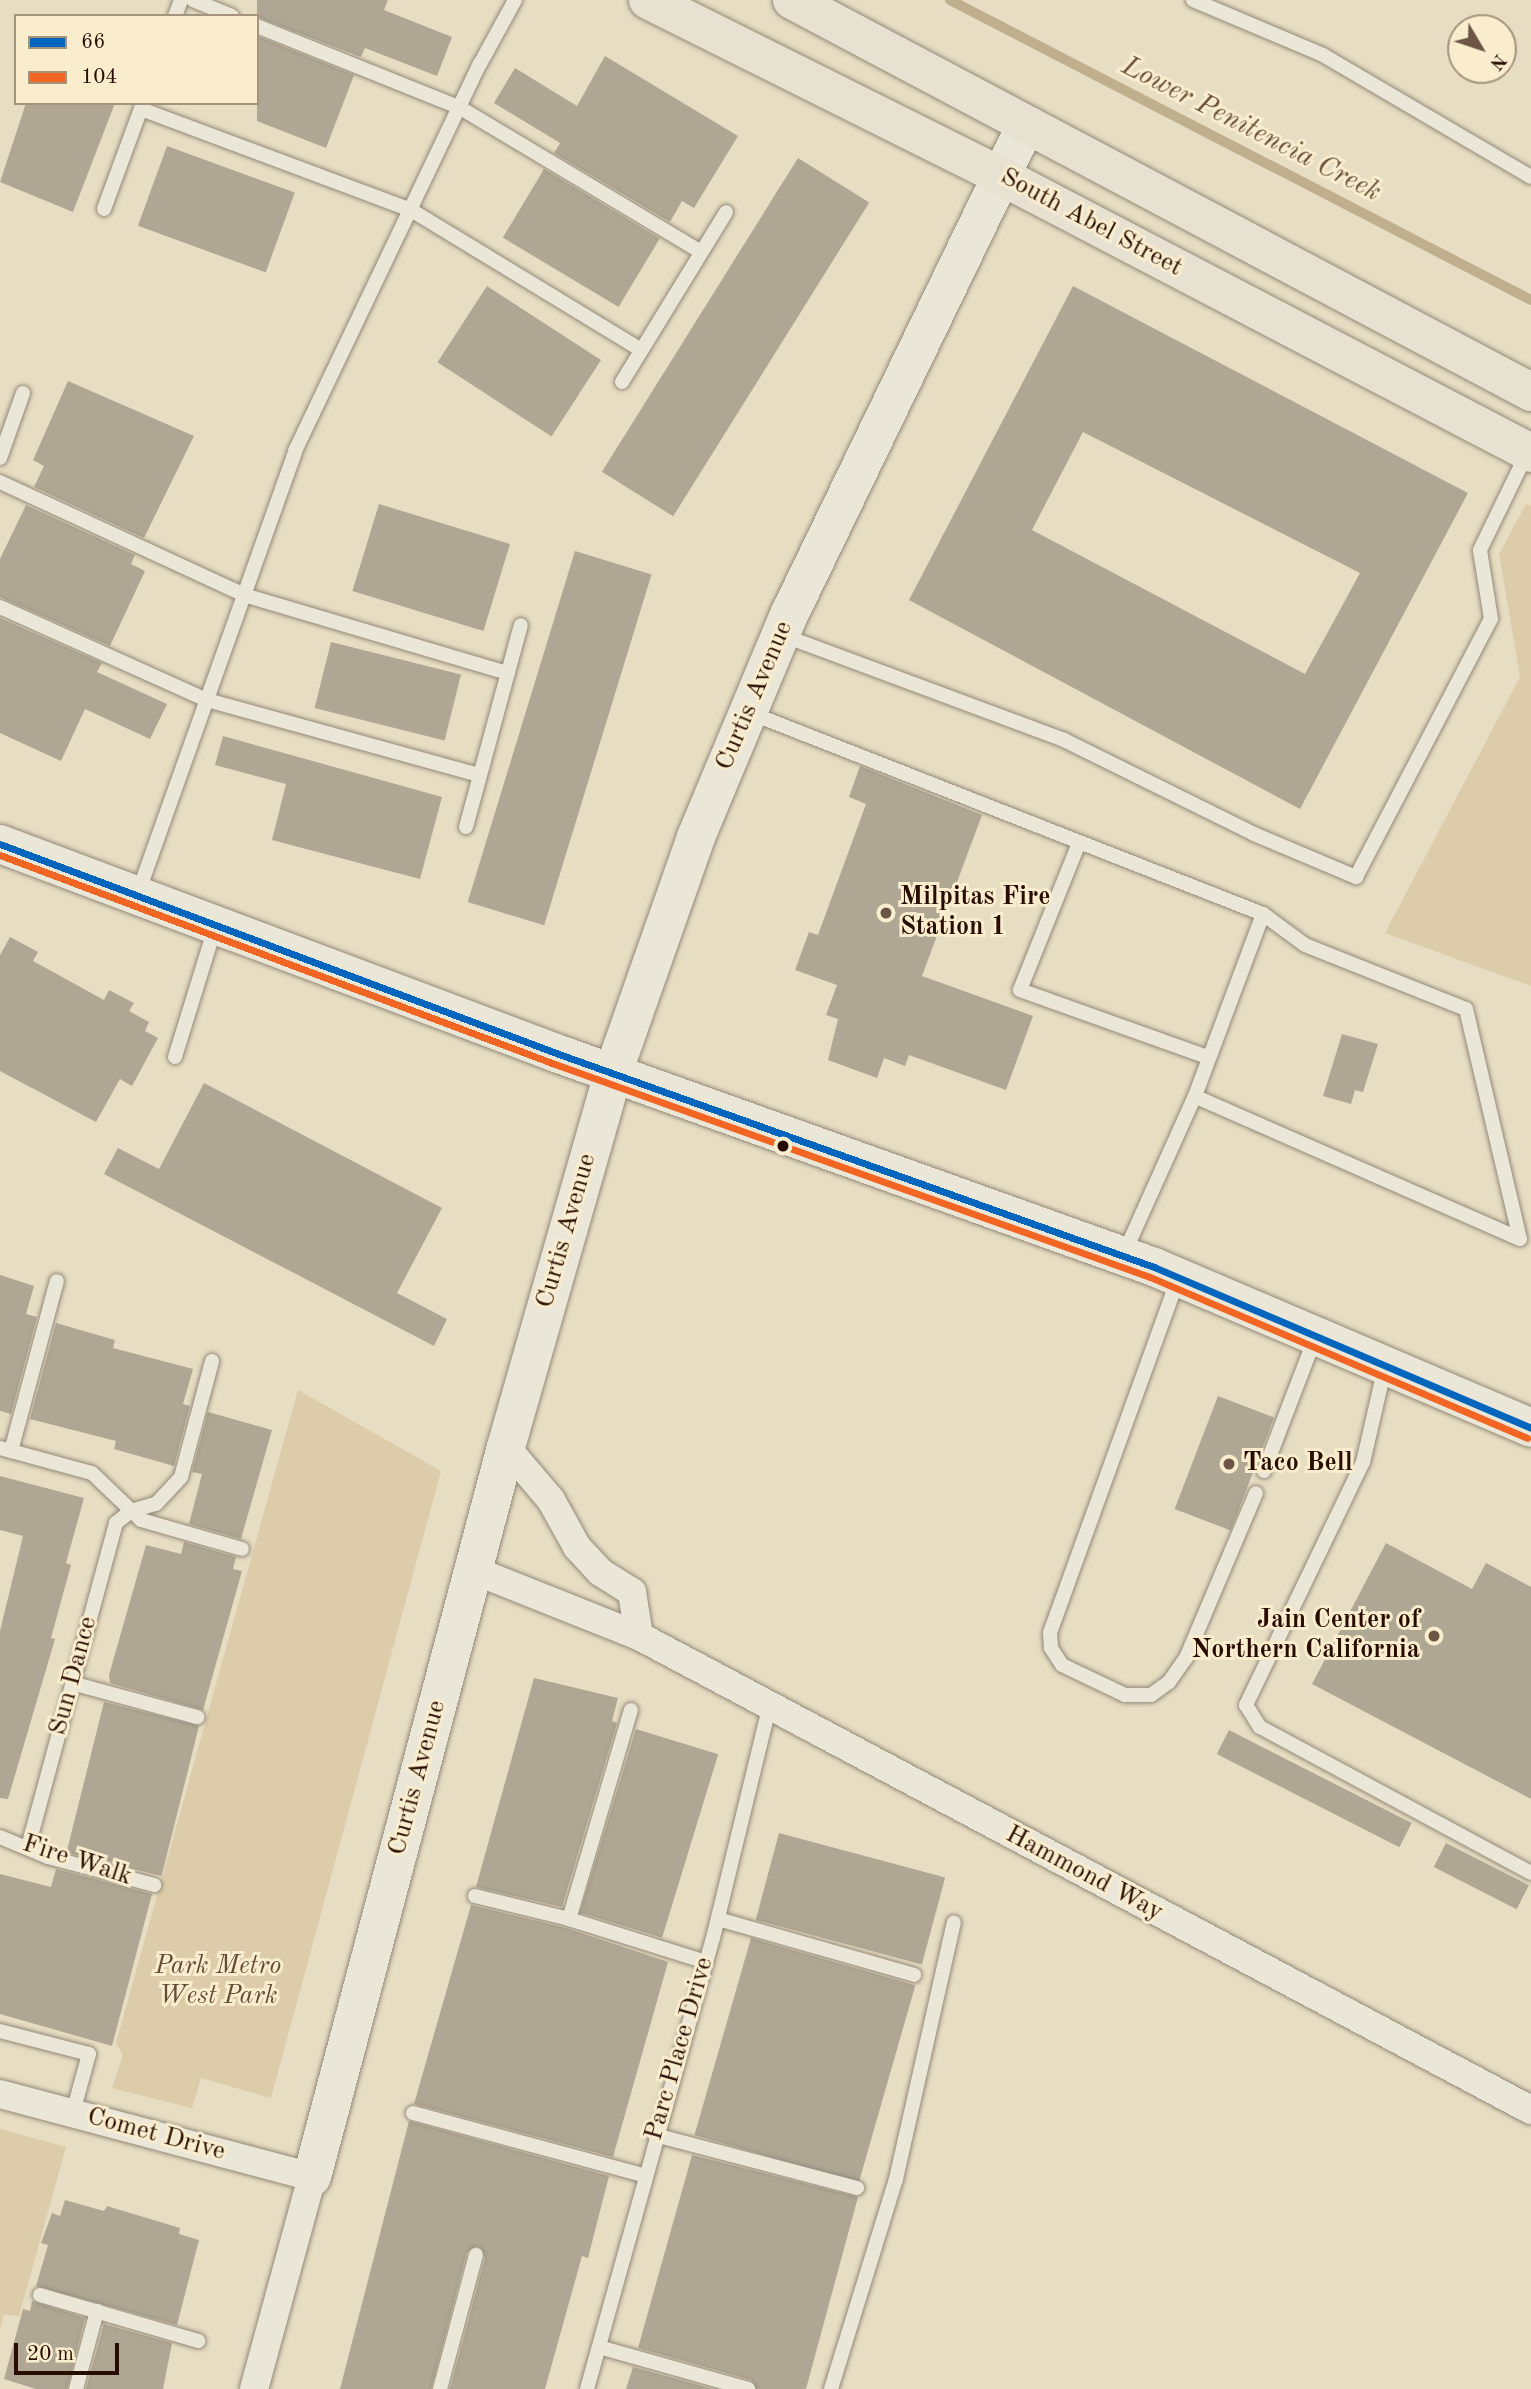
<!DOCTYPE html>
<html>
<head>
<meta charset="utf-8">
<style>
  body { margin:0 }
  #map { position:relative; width:1531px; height:2389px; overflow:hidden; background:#e7ddc2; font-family:"Old Standard TT",serif }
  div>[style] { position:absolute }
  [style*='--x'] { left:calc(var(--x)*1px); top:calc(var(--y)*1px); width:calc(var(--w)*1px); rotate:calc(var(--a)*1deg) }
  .green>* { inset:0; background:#dccca9 }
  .stream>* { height:10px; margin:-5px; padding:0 5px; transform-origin:5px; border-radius:5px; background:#c0af8d }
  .building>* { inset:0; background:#afa794; transform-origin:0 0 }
  .roads { filter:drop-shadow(0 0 2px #928978) drop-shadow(0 0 2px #928978) }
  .lane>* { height:14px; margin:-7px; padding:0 7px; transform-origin:7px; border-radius:7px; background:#eae6d8 }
  .street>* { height:28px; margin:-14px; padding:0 14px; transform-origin:14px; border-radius:14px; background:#eae6d8 }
  .secondary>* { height:38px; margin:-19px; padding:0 19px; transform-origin:19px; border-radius:19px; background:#eae6d8 }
  .primary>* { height:38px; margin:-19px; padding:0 19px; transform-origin:19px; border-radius:19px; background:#e7e1d1 }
  .bus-1>* { height:7px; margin:-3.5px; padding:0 3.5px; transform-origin:3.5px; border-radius:3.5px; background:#0065bd }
  .bus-2>* { height:7px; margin:-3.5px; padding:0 3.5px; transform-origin:3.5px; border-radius:3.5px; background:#f26522 }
  .dots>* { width:19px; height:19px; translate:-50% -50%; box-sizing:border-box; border:4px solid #f9edce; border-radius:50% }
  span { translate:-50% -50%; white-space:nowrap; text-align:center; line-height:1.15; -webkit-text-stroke:6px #f9edce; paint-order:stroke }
  .street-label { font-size:26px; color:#290c00 }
  .poi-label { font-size:26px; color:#290c00; font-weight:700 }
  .left { translate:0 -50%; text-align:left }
  .right { translate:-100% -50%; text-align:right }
  .park-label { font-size:26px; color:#644b34; font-style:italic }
  .water-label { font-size:28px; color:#664c35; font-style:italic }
  .legend { position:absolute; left:14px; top:14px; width:245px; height:91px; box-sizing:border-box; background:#f9edce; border:2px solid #a6937c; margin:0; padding:9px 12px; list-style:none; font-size:21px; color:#290c00 }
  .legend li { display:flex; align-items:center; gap:14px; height:35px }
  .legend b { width:35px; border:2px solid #a6937c }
  .north { position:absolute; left:1447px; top:14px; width:70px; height:70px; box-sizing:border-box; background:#f9edce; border:2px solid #a6937c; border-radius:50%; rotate:129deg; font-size:19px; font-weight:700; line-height:28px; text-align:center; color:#290c00 }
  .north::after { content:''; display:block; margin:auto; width:24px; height:32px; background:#6c5544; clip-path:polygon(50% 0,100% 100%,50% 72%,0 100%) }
  .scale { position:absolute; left:14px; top:2343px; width:105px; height:32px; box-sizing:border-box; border:4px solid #290c00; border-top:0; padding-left:9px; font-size:21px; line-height:24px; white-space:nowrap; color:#290c00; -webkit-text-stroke:5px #f9edce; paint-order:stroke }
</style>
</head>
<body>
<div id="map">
  <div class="green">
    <div style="clip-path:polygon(1526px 504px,1531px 506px,1531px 986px,1385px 933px,1520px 677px,1499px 554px)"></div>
    <div style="clip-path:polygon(298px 1390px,441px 1471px,271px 2098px,201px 2078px,192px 2108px,112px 2088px,123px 2055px,116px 2043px)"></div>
    <div style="clip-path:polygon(0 2129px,66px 2147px,19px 2316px,4px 2314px,0 2329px)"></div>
  </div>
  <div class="stream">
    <div style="--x:950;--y:0;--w:654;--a:27.31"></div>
  </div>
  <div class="building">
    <div style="clip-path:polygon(257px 0,388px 0,384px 10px,452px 37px,437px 76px,365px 48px,361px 57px,257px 17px)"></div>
    <div style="clip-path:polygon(257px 36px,354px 75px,326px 148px,257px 121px)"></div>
    <div style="clip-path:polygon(605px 56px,738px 136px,694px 208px,682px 201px,670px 222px,554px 153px,560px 143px,494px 103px,515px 68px,577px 106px)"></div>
    <div style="clip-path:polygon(26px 103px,115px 103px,73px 212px,0 182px)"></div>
    <div style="left:167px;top:146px;width:136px;height:85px;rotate:20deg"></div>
    <div style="left:798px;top:158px;width:84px;height:370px;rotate:32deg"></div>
    <div style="left:544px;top:169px;width:135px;height:80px;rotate:31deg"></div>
    <div style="left:487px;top:286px;width:136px;height:91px;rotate:33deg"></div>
    <div style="clip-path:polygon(evenodd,1073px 286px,1468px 493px,1300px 809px,909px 600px,1073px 286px,1083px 432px,1360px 573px,1305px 674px,1032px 530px,1083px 432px)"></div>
    <div style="clip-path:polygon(68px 381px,194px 436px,144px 538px,34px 487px,44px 466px,33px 460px)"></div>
    <div style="left:379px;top:504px;width:137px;height:91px;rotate:17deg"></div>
    <div style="clip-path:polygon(26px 505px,135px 555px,131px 564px,145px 571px,110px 646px,0 597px,0 559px)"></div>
    <div style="left:575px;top:551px;width:80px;height:367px;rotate:17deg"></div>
    <div style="clip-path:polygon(0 618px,102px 663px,97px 672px,167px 704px,150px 739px,85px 709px,61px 761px,0 733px)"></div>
    <div style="left:331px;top:642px;width:134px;height:68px;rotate:14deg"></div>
    <div style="clip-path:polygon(223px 736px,442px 797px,420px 879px,272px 840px,286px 784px,215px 765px)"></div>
    <div style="clip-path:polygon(860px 766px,982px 815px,922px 976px,1033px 1016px,1006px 1090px,909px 1055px,905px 1066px,884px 1058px,877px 1078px,828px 1060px,838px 1019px,826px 1015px,837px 985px,795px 970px,809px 932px,818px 935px,866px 804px,849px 797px)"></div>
    <div style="clip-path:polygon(10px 937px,38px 952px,33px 961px,104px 1000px,109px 990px,134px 1003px,129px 1011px,149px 1022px,145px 1031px,158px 1038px,132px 1086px,120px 1079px,96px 1122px,0 1071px,0 955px)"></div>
    <div style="clip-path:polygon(1342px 1034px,1378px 1044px,1363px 1092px,1355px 1090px,1351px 1104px,1323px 1096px)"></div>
    <div style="clip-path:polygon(204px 1083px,442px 1208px,397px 1293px,447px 1319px,434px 1346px,104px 1174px,118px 1148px,159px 1169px)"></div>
    <div style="clip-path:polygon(0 1275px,34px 1286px,26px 1314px,37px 1317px,11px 1414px,0 1411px)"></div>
    <div style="clip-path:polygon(56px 1323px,115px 1340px,113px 1348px,193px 1369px,183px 1404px,190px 1406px,174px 1466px,114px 1449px,116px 1441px,30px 1419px)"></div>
    <div style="left:1218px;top:1396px;width:60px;height:121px;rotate:21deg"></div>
    <div style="clip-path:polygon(208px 1412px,272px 1430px,241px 1539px,189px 1524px,202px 1474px,192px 1472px)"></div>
    <div style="clip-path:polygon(0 1476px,84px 1498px,66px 1563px,71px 1565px,51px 1638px,55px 1639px,8px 1799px,0 1798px,0 1631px,23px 1536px,0 1530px)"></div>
    <div style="clip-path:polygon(184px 1542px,236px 1557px,233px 1569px,242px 1571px,203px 1710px,110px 1683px,109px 1675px,146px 1545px,181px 1554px)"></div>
    <div style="clip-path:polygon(1386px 1543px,1472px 1589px,1486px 1563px,1531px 1587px,1531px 1799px,1312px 1684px)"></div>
    <div style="clip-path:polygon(534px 1678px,618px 1698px,612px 1721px,617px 1723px,562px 1907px,476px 1887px)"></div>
    <div style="left:104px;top:1702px;width:98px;height:155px;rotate:14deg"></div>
    <div style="left:636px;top:1729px;width:86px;height:192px;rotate:17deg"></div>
    <div style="left:1229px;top:1730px;width:205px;height:27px;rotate:27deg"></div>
    <div style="left:779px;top:1833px;width:172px;height:90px;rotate:15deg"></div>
    <div style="left:1446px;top:1843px;width:93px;height:27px;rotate:27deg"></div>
    <div style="clip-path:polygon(56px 1869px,152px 1894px,112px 2046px,0 2014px,0 1874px,51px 1887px)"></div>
    <div style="clip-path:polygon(471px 1905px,566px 1928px,668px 1962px,613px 2157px,414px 2104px)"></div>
    <div style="left:751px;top:1938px;width:171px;height:205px;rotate:16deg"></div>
    <div style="clip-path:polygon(409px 2121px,609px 2176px,588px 2258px,582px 2256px,545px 2389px,450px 2389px,485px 2258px,478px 2246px,467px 2252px,431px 2389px,340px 2389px)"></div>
    <div style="clip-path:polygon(692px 2155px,858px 2197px,806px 2389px,757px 2389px,751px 2380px,638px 2348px)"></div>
    <div style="clip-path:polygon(65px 2200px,104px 2211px,107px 2206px,180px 2228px,179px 2234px,199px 2240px,177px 2325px,36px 2286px,48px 2245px,41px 2243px,52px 2213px,60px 2216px)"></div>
    <div style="clip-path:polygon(32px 2301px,85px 2318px,67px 2389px,36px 2389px,4px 2379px,23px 2309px,30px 2311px)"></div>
    <div style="clip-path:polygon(104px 2324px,172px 2343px,163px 2389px,86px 2389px)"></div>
    <div style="clip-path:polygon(633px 2367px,713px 2389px,626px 2389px)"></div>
  </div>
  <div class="roads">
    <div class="lane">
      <div style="--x:193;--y:0;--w:42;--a:22.3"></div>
      <div style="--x:1193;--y:0;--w:141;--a:22.9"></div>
      <div style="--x:1323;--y:55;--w:241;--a:30.4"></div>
      <div style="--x:175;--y:16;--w:17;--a:-69"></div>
      <div style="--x:257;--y:26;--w:218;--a:21.9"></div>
      <div style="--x:459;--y:107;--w:282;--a:30.9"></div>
      <div style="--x:141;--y:109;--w:288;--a:20.5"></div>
      <div style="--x:411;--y:210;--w:269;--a:31.3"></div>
      <div style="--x:104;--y:209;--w:113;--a:-69.8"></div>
      <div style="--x:622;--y:382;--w:199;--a:-58.5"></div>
      <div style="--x:0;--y:458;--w:69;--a:-70.5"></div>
      <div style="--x:0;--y:482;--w:269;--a:24.8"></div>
      <div style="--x:244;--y:595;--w:275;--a:16.5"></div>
      <div style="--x:0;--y:607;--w:227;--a:24.2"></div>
      <div style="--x:207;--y:700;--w:283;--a:15.4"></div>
      <div style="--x:782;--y:635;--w:301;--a:20.4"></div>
      <div style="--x:1064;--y:740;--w:212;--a:26.3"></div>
      <div style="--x:1254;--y:834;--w:111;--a:22.9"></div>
      <div style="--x:1356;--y:877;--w:291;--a:-62.4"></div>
      <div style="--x:1491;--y:619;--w:70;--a:-99.1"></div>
      <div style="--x:1480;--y:550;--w:108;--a:-64.1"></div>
      <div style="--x:748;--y:712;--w:553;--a:21.42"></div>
      <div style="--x:1263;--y:914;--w:52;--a:36.4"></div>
      <div style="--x:1305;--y:945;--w:173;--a:21.7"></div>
      <div style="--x:1466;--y:1009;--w:236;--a:76.8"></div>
      <div style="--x:1520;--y:1239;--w:355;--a:-156.3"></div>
      <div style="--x:466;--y:827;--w:209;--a:-74.8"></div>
      <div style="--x:1079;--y:843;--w:158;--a:111.9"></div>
      <div style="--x:1020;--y:990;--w:199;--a:19.7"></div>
      <div style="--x:138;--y:893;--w:469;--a:-70.4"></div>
      <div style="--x:295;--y:451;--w:429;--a:-64.5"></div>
      <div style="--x:480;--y:64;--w:73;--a:-61.3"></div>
      <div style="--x:175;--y:1057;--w:135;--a:-72.8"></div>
      <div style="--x:1123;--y:1256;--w:175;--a:-65.8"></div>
      <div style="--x:1195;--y:1096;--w:194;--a:-69.5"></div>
      <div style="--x:1178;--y:1279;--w:376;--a:109.9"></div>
      <div style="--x:1050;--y:1633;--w:15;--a:86"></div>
      <div style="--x:1051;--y:1648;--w:20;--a:57"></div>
      <div style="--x:1062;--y:1665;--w:70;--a:25.5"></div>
      <div style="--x:1125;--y:1695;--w:26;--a:0"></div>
      <div style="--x:1151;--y:1695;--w:22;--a:-36"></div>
      <div style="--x:1169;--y:1682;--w:29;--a:-55"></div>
      <div style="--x:1186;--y:1658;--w:179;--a:-67"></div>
      <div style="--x:1385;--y:1367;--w:98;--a:103"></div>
      <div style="--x:1363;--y:1462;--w:270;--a:115.7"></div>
      <div style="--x:1246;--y:1705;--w:26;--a:58"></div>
      <div style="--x:1260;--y:1727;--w:308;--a:28.3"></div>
      <div style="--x:0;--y:1448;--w:95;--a:15.2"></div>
      <div style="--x:92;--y:1473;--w:68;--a:43.8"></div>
      <div style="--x:141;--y:1520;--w:105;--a:16"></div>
      <div style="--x:11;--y:1451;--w:176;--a:-74.9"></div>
      <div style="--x:1264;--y:1471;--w:142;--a:-69"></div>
      <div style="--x:72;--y:1683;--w:130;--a:15.2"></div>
      <div style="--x:0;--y:1837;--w:52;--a:22.6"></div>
      <div style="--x:48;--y:1857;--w:110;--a:14.8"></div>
      <div style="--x:28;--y:1847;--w:336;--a:-74.8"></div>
      <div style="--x:116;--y:1523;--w:19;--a:-39"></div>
      <div style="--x:131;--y:1511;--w:26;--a:-16"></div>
      <div style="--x:156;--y:1504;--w:37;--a:-47"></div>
      <div style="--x:181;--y:1477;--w:120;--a:-75"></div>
      <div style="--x:475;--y:1896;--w:97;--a:13.7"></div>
      <div style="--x:569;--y:1919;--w:144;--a:17.4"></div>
      <div style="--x:569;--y:1919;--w:218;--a:-73.5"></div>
      <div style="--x:718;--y:1919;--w:204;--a:15.9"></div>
      <div style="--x:0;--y:2031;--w:92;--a:14.5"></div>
      <div style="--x:89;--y:2054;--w:60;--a:105.4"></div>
      <div style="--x:413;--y:2113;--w:238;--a:15.1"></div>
      <div style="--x:655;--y:2135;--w:209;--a:14.7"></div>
      <div style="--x:40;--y:2295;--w:165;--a:16.2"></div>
      <div style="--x:599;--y:2347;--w:155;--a:15.7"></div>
      <div style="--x:76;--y:2389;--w:81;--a:-74.9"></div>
      <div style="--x:440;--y:2389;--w:139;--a:-75"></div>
      <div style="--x:587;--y:2389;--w:468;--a:-74.4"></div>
      <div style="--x:713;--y:1938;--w:237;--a:-76.3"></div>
      <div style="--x:831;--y:2389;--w:220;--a:-72.8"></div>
      <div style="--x:896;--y:2179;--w:263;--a:-77.3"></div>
    </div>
    <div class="street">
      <div style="--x:506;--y:1447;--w:70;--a:49.7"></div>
      <div style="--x:551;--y:1500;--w:54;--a:61"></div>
      <div style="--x:577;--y:1547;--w:34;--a:47"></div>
      <div style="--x:600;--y:1572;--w:38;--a:32"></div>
      <div style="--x:632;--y:1592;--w:45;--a:81"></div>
      <div style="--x:473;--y:1570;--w:179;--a:21.7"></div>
      <div style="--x:639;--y:1636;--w:1010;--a:27.99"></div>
      <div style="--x:0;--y:2094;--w:323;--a:14.9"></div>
      <div style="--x:312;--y:2177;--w:220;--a:105.3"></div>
    </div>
    <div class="secondary">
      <div style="--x:0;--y:844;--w:594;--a:20.6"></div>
      <div style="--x:556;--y:1053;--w:635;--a:19.69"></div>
      <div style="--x:1154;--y:1267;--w:410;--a:23.1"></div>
      <div style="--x:312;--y:2177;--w:755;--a:-75.12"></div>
      <div style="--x:506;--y:1447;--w:389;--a:-74"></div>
      <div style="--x:613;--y:1073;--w:250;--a:-70.6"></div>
      <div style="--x:696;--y:837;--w:238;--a:-67.3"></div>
      <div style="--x:788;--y:617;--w:547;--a:-64.19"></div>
    </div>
    <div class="primary">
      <div style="--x:648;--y:0;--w:392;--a:26.5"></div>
      <div style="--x:999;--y:175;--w:600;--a:27.59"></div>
      <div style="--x:792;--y:0;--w:837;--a:27.94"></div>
    </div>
  </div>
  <div class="bus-1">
    <div style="--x:0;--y:844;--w:594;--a:20.6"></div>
    <div style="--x:556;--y:1053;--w:635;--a:19.69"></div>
    <div style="--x:1154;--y:1267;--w:410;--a:23.1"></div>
  </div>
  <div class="bus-2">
    <div style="--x:0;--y:855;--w:590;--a:20.65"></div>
    <div style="--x:552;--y:1063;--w:635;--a:19.69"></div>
    <div style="--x:1150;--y:1277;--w:410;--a:23.1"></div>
  </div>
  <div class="dots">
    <div style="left:886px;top:913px;background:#6c5544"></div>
    <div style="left:783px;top:1146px;background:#290c00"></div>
    <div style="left:1229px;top:1464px;background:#6c5544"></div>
    <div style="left:1434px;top:1636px;background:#6c5544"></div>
  </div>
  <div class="street-label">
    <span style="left:1091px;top:223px;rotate:28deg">South Abel Street</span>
    <span style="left:755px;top:696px;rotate:-67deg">Curtis Avenue</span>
    <span style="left:567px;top:1231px;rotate:-74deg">Curtis Avenue</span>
    <span style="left:74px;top:1676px;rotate:-75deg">Sun Dance</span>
    <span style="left:418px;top:1778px;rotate:-75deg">Curtis Avenue</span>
    <span style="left:77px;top:1861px;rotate:18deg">Fire Walk</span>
    <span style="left:1084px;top:1874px;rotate:28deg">Hammond Way</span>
    <span style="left:680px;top:2049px;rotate:-74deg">Parc Place Drive</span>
    <span style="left:156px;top:2135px;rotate:15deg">Comet Drive</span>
  </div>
  <div class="poi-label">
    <span class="left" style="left:900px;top:913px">Milpitas Fire<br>Station 1</span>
    <span class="left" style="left:1243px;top:1464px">Taco Bell</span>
    <span class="right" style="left:1420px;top:1636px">Jain Center of<br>Northern California</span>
  </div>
  <div class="park-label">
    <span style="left:218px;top:1982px">Park Metro<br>West Park</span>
  </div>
  <div class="water-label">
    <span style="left:1251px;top:130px;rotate:27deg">Lower Penitencia Creek</span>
  </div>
  <ul class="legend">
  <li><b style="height:9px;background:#0065bd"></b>66</li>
  <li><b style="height:9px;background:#f26522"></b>104</li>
  </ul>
  <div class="north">N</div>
  <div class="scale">20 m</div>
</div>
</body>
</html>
